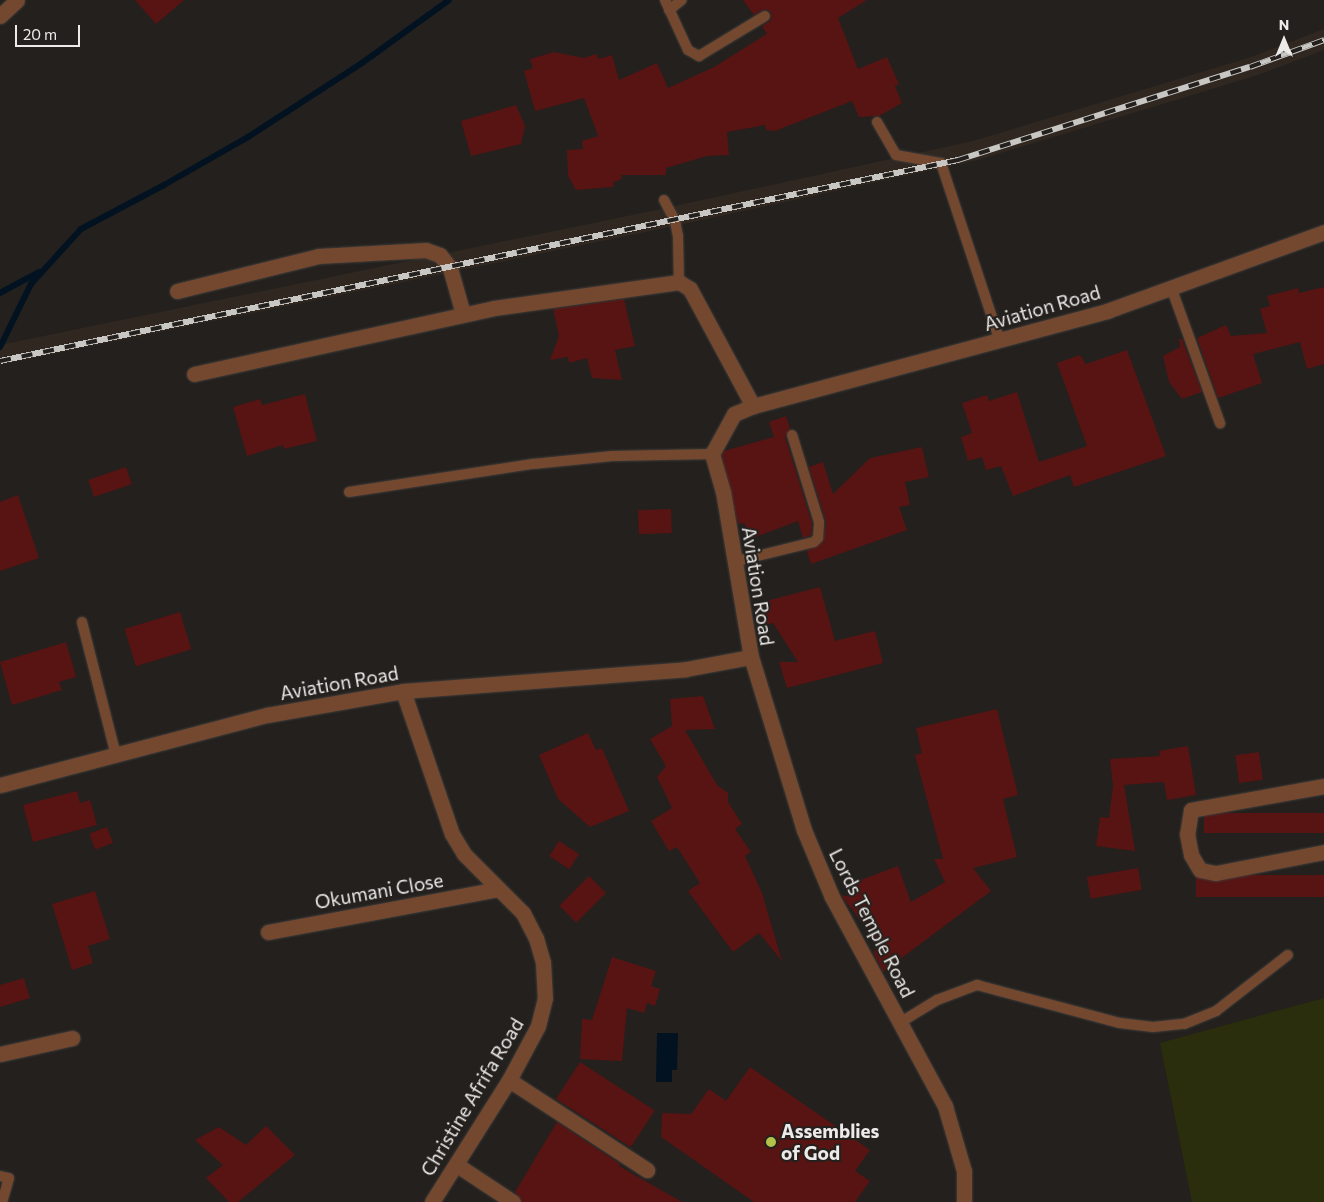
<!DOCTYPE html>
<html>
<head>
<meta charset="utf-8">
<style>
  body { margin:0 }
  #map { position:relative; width:1324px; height:1202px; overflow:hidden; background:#23201d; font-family:Commissioner,sans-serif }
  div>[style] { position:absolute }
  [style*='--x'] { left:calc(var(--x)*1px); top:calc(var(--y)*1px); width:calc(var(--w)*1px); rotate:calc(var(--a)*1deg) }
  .built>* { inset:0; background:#2f2720 }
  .green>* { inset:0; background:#2b2e0c }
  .water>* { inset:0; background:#021220 }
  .stream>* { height:6px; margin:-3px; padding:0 3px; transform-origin:3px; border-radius:3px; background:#021220 }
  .building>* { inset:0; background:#571413; transform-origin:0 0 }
  .roads { filter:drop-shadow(0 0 1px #3f3c3a) drop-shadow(0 0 1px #3f3c3a) }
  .service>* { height:10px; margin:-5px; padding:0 5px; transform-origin:5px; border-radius:5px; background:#74482f }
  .minor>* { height:15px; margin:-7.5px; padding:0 7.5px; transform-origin:7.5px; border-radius:7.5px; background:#74482f }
  .rail>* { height:5.5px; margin-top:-2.75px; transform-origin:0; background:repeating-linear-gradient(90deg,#23201d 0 11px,#c9c7c4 0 22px); box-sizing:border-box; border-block:1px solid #c9c7c4 }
  .dots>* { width:14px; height:14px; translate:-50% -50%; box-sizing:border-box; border:2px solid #23201d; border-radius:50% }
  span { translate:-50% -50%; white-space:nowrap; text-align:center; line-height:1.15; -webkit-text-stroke:4px #23201d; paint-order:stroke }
  .street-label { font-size:19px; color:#edebe9 }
  .poi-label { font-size:19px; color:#edebe9; font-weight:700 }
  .left { translate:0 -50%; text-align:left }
  .north { position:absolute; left:1259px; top:15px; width:50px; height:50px; -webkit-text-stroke:4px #23201d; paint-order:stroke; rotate:0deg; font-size:14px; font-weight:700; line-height:20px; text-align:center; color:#edebe9 }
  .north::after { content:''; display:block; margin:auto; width:18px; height:22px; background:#edebe9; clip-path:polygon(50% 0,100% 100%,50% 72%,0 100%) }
  .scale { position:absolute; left:15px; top:25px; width:65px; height:22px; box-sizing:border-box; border:2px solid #edebe9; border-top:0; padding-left:6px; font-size:15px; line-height:18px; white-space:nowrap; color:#edebe9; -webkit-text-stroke:4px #23201d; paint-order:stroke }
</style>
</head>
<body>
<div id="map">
  <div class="built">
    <div style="clip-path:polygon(1324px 29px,1324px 50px,1258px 75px,978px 160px,665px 228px,0 365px,0 345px,661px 209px,973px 141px,1251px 57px)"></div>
  </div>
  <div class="green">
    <div style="clip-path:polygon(1324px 998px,1324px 1202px,1192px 1202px,1160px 1043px)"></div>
  </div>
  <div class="water">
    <div style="clip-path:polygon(657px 1033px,678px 1033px,677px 1070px,672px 1070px,672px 1082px,656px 1082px)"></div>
  </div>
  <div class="stream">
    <div style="--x:0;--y:293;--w:44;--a:-28.3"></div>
    <div style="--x:0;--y:347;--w:70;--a:-63.8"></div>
    <div style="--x:31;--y:284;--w:74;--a:-47.7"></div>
    <div style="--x:81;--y:229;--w:94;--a:-27.9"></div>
    <div style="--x:164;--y:185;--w:97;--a:-29.7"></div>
    <div style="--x:248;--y:137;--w:136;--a:-33"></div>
    <div style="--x:362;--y:63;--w:107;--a:-35.9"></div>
  </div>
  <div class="building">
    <div style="clip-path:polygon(135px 0,184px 0,156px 24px)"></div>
    <div style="clip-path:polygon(743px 0,867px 0,838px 18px,858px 69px,887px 57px,899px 84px,895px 86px,902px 103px,879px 116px,859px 117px,852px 101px,775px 131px,766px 130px,765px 125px,727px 132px,729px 155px,707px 156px,666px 168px,666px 175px,621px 175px,622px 179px,614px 182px,613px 187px,576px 190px,568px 176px,567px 150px,583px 149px,582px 141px,598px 136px,584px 98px,535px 111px,524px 71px,533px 68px,530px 59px,554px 52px,584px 58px,596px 54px,599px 59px,612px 55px,619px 80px,657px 63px,668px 88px,714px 67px,767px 34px,762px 26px,771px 20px,771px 12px,764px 9px,754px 15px)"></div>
    <div style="clip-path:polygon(516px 105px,525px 126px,521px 144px,471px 156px,461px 121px)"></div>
    <div style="clip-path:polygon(1324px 287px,1324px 364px,1307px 369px,1300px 342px,1253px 354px,1262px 383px,1218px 398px,1197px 338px,1226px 325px,1231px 336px,1267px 333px,1260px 309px,1270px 306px,1267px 296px,1298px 288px,1299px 293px)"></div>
    <div style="clip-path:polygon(624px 299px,635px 346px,615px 350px,622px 380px,592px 378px,587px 358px,569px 363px,568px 357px,550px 360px,559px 336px,553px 309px)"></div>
    <div style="clip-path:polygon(1179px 339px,1182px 339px,1202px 392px,1182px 399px,1169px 382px,1163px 356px,1180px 347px)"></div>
    <div style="clip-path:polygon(1127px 350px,1166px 456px,1074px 487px,1070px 475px,1013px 496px,1001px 466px,986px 470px,982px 457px,968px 461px,961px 437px,972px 433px,962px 403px,987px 395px,989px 401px,1017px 392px,1039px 462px,1087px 446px,1057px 363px,1080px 355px,1086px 364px)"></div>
    <div style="clip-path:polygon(305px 394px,317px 441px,284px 449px,283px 445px,247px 456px,233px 407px,260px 399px,262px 405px)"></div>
    <div style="clip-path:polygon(786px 416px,790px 428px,785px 437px,812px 523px,811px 535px,803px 538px,798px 521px,753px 538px,744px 523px,738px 524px,722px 455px,724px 451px,774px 437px,769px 422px)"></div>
    <div style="clip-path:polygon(922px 447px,929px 477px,905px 482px,910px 505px,899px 507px,907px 530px,811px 564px,807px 551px,823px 542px,826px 522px,809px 467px,823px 462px,833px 494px,870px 458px)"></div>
    <div style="left:126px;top:467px;width:18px;height:40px;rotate:71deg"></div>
    <div style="clip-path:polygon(18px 495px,39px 558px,0 571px,0 502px)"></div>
    <div style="left:671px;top:509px;width:24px;height:33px;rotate:88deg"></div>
    <div style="clip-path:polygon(820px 587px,835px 641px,875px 631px,883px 663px,787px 688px,779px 662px,798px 662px,773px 623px,764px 625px,758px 603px)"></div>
    <div style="left:180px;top:612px;width:39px;height:58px;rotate:73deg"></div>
    <div style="clip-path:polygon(66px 642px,76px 677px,59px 682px,62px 690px,12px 705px,0 662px)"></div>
    <div style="clip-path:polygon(703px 696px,715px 729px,685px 730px,717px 785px,728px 793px,728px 802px,742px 824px,735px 829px,751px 852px,745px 856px,762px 893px,782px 961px,759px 933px,733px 952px,688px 891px,700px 883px,677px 847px,669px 851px,651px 821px,672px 808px,657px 777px,666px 766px,650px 739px,672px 726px,670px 699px)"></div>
    <div style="clip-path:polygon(997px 709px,1018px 795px,1003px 799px,1017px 857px,973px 868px,991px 891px,883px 972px,873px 952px,880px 946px,841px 895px,854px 897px,850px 884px,898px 866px,911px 902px,945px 882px,934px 859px,943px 859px,915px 755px,922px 753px,916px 728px)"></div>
    <div style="clip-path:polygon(588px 733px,596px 750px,602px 748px,629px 811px,590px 827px,558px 799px,539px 755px)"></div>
    <div style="clip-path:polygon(1188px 746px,1196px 795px,1167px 800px,1164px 782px,1124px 785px,1135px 851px,1096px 846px,1100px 817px,1109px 818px,1113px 786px,1110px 759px,1160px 756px,1159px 751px)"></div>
    <div style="left:1259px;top:752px;width:28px;height:24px;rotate:82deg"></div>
    <div style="clip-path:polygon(77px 791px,80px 803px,90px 800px,97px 825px,33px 842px,23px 805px)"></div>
    <div style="left:1324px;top:813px;width:20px;height:120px;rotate:90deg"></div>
    <div style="left:107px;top:827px;width:17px;height:19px;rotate:69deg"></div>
    <div style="left:559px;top:841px;width:24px;height:18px;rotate:33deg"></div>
    <div style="left:1138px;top:868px;width:22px;height:52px;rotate:80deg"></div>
    <div style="left:1324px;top:875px;width:22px;height:128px;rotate:90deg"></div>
    <div style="left:589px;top:876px;width:24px;height:42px;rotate:45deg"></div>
    <div style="clip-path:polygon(95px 891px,110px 939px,88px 946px,93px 963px,72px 970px,52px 904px)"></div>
    <div style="clip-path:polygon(612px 957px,656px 971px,651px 986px,660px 989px,655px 1006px,647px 1003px,644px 1013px,627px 1008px,622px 1061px,580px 1059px,582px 1019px,592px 1020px)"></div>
    <div style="clip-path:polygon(24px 978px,30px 998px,0 1007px,0 985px)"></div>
    <div style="left:580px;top:1062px;width:89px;height:44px;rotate:33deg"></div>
    <div style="clip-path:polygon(750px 1067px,870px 1150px,855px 1171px,870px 1181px,855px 1202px,754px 1202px,661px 1137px,662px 1113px,691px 1114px,709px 1089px,726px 1101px)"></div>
    <div style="clip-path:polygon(557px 1122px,620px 1164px,619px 1166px,682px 1202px,522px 1202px,515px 1192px)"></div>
    <div style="clip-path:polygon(266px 1126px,295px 1155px,238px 1202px,229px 1202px,206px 1178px,223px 1165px,195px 1140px,219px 1127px,246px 1145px)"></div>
  </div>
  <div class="roads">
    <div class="service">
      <div style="--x:665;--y:0;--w:55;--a:65.3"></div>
      <div style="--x:688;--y:50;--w:13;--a:29"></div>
      <div style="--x:699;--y:56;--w:77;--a:-31.2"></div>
      <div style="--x:669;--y:10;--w:16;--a:-38"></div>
      <div style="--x:877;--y:122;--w:38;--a:60"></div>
      <div style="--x:896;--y:155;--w:46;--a:10.1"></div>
      <div style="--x:941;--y:163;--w:188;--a:71.7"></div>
      <div style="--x:664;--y:200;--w:24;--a:62"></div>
      <div style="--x:675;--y:221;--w:15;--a:79"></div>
      <div style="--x:678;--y:236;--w:46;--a:88.8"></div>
      <div style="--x:1171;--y:287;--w:145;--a:70.2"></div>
      <div style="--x:349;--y:492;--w:186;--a:-8.7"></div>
      <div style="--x:533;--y:464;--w:80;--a:-5.7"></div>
      <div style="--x:613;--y:456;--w:99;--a:-1.2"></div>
      <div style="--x:733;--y:562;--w:83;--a:-13.9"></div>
      <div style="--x:814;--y:542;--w:6;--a:-45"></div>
      <div style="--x:818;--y:538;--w:16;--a:-86"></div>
      <div style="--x:819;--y:522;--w:91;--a:-107.2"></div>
      <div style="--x:82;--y:622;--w:137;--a:75.7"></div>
      <div style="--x:901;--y:1022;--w:42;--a:-31.4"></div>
      <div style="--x:937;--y:1000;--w:43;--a:-20.6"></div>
      <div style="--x:977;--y:985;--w:148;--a:14.9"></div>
      <div style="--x:1120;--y:1023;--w:33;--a:7"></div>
      <div style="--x:1153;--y:1027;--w:31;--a:-6"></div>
      <div style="--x:1184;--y:1024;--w:35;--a:-22"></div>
      <div style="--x:1216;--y:1011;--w:91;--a:-37.9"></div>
      <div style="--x:0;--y:1176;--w:9;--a:13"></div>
      <div style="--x:9;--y:1178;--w:25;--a:106"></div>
    </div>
    <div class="minor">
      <div style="--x:0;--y:16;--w:23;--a:-43"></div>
      <div style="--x:177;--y:291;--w:145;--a:-13.9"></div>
      <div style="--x:318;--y:256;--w:108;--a:-3.2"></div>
      <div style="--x:426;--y:250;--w:15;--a:20"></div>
      <div style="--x:440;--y:255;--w:16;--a:52"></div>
      <div style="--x:450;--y:268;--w:48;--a:74.2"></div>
      <div style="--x:194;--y:374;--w:307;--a:-12.4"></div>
      <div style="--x:494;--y:308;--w:187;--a:-8"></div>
      <div style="--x:679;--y:282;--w:13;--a:32"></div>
      <div style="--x:690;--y:289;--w:133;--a:61.7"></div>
      <div style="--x:403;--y:691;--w:151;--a:71.1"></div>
      <div style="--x:452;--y:834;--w:23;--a:59"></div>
      <div style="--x:464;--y:854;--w:83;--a:45"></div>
      <div style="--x:523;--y:913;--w:28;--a:63"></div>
      <div style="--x:536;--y:938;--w:25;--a:74"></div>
      <div style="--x:543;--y:962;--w:36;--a:87"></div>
      <div style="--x:545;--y:998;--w:29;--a:104"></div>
      <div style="--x:538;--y:1026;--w:61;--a:118.2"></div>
      <div style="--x:509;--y:1080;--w:144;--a:122.3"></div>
      <div style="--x:0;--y:785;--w:276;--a:-14.7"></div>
      <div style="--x:267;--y:715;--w:138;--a:-10"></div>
      <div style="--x:403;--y:691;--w:284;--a:-4.4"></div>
      <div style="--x:686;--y:669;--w:66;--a:-10.5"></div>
      <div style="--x:1324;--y:786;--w:135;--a:169.8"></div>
      <div style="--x:1191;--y:810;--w:24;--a:99"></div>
      <div style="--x:1187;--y:834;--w:21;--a:79"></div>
      <div style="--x:1191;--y:855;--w:17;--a:59"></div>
      <div style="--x:1200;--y:870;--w:16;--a:11"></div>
      <div style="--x:1216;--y:873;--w:110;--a:-11"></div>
      <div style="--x:268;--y:932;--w:233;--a:-10.6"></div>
      <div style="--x:0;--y:1054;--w:74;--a:-12.5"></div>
      <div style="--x:509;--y:1080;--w:165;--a:33.1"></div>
      <div style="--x:457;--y:1165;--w:67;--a:33.5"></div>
      <div style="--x:964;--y:1202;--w:31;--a:-90"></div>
      <div style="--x:964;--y:1171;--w:68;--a:-106.3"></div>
      <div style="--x:945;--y:1106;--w:238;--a:-118.4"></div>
      <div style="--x:832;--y:897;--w:73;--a:-112.7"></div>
      <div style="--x:804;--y:830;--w:181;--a:-107"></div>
      <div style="--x:751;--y:657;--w:167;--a:-99.6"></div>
      <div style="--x:723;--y:492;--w:40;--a:-106"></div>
      <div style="--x:712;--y:454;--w:46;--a:-61.2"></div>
      <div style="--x:734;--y:414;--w:21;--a:-23"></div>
      <div style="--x:753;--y:406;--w:367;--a:-15"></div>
      <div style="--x:1107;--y:311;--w:231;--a:-20"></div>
    </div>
  </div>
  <div class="rail">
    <div style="--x:0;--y:361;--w:979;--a:-11.85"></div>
    <div style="--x:958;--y:160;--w:306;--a:-17.7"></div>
    <div style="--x:1250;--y:67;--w:79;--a:-20"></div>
  </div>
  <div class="dots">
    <div style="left:771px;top:1142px;background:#b4c24a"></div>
  </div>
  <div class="street-label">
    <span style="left:1042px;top:308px;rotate:-16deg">Aviation Road</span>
    <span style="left:758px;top:586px;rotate:81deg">Aviation Road</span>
    <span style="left:339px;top:683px;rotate:-10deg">Aviation Road</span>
    <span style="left:379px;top:891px;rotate:-10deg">Okumani Close</span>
    <span style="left:872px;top:923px;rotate:63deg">Lords Temple Road</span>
    <span style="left:472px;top:1097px;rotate:-59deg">Christine Afrifa Road</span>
  </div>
  <div class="poi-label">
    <span class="left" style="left:781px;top:1142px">Assemblies<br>of God</span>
  </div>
  <div class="north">N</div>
  <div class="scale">20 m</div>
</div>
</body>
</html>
